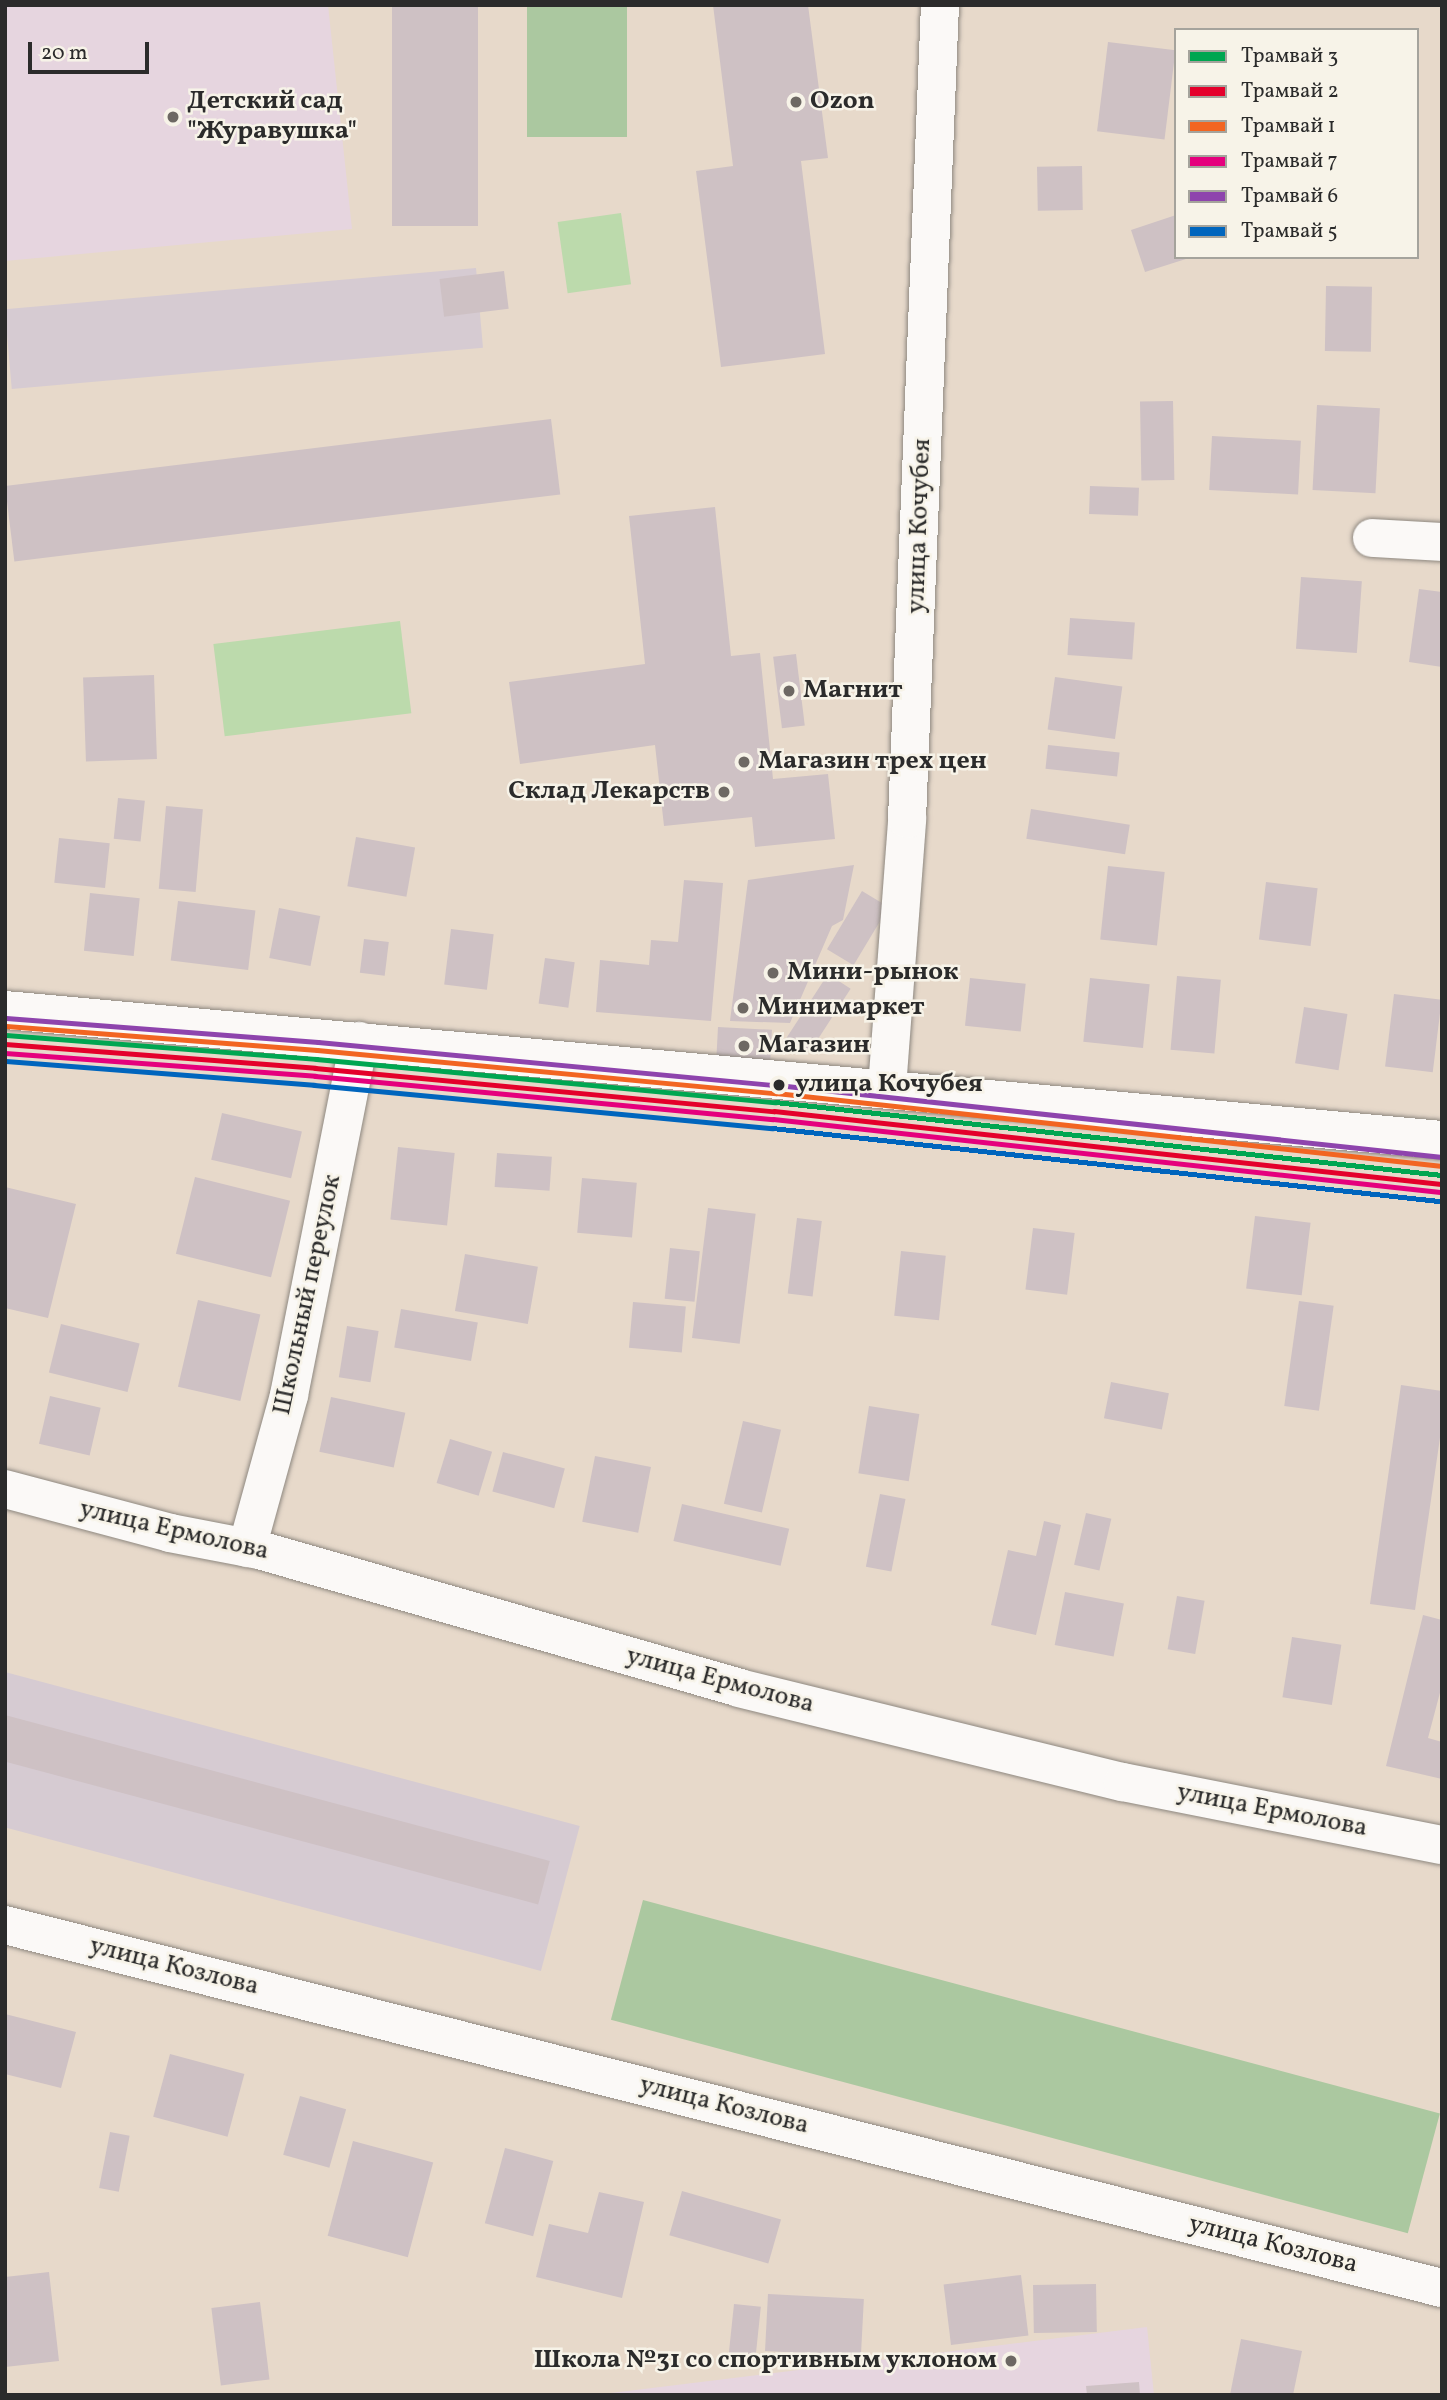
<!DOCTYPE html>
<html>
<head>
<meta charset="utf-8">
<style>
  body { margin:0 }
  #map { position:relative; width:1447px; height:2400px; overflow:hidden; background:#e7d9ca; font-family:Vollkorn,serif }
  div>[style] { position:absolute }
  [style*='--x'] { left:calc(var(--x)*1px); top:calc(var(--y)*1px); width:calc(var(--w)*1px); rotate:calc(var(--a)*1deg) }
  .built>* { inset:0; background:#e6d5df }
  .industrial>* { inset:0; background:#d6cbd2; transform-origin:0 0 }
  .green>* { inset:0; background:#bcdaac; transform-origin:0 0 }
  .forest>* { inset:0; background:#abc8a0; transform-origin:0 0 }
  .building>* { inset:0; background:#cec1c4; transform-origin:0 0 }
  .roads { filter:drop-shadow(0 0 2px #8e8880) drop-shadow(0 0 2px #8e8880) }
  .minor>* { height:38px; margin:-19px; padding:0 19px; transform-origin:19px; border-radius:19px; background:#fbf9f7 }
  .tram-1>* { height:5px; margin:-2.5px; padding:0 2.5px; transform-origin:2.5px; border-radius:2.5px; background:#00a651 }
  .tram-2>* { height:5px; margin:-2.5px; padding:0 2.5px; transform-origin:2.5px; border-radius:2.5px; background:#e4002b }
  .tram-3>* { height:5px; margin:-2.5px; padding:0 2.5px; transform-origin:2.5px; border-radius:2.5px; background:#f26522 }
  .tram-4>* { height:5px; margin:-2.5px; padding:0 2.5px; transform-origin:2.5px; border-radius:2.5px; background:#e5007d }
  .tram-5>* { height:5px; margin:-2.5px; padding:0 2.5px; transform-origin:2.5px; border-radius:2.5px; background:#8e44ad }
  .tram-6>* { height:5px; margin:-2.5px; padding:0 2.5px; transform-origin:2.5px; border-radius:2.5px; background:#0065bd }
  .dots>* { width:19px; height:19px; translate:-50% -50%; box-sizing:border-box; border:4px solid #f7f3e8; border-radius:50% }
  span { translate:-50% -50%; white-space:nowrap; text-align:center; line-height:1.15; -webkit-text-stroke:5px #f7f3e8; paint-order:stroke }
  .poi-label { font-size:26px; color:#2b2b2b; font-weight:700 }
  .left { translate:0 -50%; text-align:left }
  .right { translate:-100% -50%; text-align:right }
  .street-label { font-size:26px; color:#2b2b2b }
  .stop-label { font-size:26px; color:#2b2b2b; font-weight:700 }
  .frame { position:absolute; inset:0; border:7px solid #2b2b2b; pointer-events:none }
  .legend { position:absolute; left:1174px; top:28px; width:245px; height:231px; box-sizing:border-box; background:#f7f3e8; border:2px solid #a5a39c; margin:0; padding:9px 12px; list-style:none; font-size:21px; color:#2b2b2b }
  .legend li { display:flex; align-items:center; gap:14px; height:35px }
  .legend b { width:35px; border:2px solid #a5a39c }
  .scale { position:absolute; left:28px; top:42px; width:121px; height:32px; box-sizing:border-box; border:4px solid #2b2b2b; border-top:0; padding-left:9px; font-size:21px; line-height:24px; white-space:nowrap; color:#2b2b2b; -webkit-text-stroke:5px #f7f3e8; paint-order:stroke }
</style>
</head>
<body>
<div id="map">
  <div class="built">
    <div style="clip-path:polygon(5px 5px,328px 5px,352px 229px,5px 261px)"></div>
    <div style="clip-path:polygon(1147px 2327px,1154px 2395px,595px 2395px)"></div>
  </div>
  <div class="industrial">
    <div style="left:476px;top:268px;width:80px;height:473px;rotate:85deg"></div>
    <div style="left:5px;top:1672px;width:595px;height:150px;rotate:15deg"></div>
  </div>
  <div class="green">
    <div style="left:621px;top:213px;width:72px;height:64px;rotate:82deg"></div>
    <div style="left:400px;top:621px;width:93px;height:188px;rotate:83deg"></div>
  </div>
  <div class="forest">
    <div style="left:527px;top:5px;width:100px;height:132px"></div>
    <div style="left:643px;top:1900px;width:825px;height:124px;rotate:15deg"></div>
  </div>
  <div class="building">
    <div style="left:392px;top:5px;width:86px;height:221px"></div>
    <div style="clip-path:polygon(713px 5px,808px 5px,828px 158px,801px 161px,825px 354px,721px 367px,696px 171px,733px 166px)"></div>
    <div style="left:1108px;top:42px;width:68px;height:90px;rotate:7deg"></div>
    <div style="left:1082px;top:166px;width:44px;height:45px;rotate:89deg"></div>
    <div style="clip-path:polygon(1176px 215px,1176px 257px,1189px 258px,1145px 272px,1131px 230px)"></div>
    <div style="left:504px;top:271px;width:38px;height:65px;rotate:83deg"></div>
    <div style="left:1326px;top:286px;width:46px;height:65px;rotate:1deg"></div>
    <div style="left:1173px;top:401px;width:79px;height:33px;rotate:89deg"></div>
    <div style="left:1317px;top:405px;width:63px;height:85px;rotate:3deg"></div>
    <div style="left:551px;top:419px;width:76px;height:550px;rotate:83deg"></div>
    <div style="left:1212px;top:436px;width:89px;height:54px;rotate:3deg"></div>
    <div style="left:1090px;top:486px;width:49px;height:28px;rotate:2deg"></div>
    <div style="clip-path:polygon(715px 507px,731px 656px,760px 653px,773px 779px,828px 774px,835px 839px,755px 847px,752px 817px,664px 826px,655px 745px,520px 764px,509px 682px,645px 664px,629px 516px)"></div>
    <div style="left:1301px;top:577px;width:61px;height:72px;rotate:4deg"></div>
    <div style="clip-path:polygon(1419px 589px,1442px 592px,1442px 667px,1409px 662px)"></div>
    <div style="left:1070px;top:618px;width:65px;height:37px;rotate:4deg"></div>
    <div style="left:796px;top:654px;width:72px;height:23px;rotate:83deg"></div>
    <div style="left:154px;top:675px;width:84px;height:71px;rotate:88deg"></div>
    <div style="left:1055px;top:677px;width:68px;height:53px;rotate:8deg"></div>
    <div style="left:1048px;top:745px;width:72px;height:24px;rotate:6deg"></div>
    <div style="left:118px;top:798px;width:27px;height:41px;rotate:6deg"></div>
    <div style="left:166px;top:806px;width:37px;height:83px;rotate:5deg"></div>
    <div style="left:1031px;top:809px;width:100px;height:30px;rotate:9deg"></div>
    <div style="left:356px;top:837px;width:60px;height:50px;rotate:10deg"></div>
    <div style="left:59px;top:838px;width:51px;height:45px;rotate:6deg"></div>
    <div style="clip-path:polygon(854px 865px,843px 920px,832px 926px,790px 1023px,730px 1021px,748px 880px)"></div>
    <div style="left:1108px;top:866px;width:57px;height:74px;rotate:6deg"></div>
    <div style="clip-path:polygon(684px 880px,723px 883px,711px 1021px,596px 1012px,600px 960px,649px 965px,651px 940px,678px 942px)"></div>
    <div style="left:1266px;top:882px;width:52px;height:58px;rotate:7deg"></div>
    <div style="left:862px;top:891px;width:31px;height:68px;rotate:31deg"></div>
    <div style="left:90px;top:893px;width:50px;height:58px;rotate:6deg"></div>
    <div style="left:178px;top:901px;width:78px;height:60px;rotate:7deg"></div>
    <div style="left:279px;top:908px;width:42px;height:51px;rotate:11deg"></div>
    <div style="left:451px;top:929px;width:43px;height:56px;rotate:7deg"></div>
    <div style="left:364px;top:939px;width:25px;height:34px;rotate:7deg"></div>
    <div style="left:545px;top:958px;width:30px;height:46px;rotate:8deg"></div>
    <div style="left:828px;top:974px;width:27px;height:76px;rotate:33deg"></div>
    <div style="left:1177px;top:976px;width:44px;height:74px;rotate:5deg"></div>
    <div style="left:970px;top:978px;width:56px;height:48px;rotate:6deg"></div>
    <div style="left:1090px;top:978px;width:60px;height:64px;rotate:6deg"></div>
    <div style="left:1394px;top:994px;width:48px;height:73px;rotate:7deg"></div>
    <div style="left:1304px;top:1007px;width:44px;height:57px;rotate:9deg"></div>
    <div style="left:718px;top:1027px;width:54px;height:34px;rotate:3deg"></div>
    <div style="left:222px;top:1113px;width:82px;height:48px;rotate:13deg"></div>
    <div style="left:398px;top:1147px;width:57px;height:73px;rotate:6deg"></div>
    <div style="left:497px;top:1153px;width:55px;height:34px;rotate:4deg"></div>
    <div style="left:195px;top:1177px;width:98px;height:79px;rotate:14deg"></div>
    <div style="left:582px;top:1178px;width:55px;height:55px;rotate:5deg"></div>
    <div style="clip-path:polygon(5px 1187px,76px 1204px,48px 1318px,5px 1308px)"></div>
    <div style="left:708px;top:1208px;width:48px;height:131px;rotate:7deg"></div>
    <div style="left:1255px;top:1216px;width:56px;height:73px;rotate:7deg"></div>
    <div style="left:797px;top:1218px;width:25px;height:76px;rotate:7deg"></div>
    <div style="left:1033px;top:1228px;width:42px;height:62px;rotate:7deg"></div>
    <div style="left:670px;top:1248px;width:30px;height:51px;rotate:6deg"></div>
    <div style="left:901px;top:1251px;width:45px;height:65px;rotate:6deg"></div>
    <div style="left:465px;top:1254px;width:74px;height:58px;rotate:10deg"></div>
    <div style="left:198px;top:1300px;width:64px;height:89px;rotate:13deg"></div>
    <div style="left:1299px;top:1301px;width:35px;height:106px;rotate:8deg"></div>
    <div style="left:633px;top:1302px;width:53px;height:46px;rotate:5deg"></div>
    <div style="left:401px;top:1309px;width:78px;height:39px;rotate:10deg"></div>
    <div style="left:61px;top:1324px;width:81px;height:50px;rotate:14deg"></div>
    <div style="left:347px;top:1326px;width:32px;height:52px;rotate:9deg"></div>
    <div style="left:1111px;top:1382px;width:59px;height:37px;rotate:11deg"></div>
    <div style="clip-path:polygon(1401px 1385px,1442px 1391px,1442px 1424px,1415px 1610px,1370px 1604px)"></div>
    <div style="left:50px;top:1396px;width:52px;height:49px;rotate:13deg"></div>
    <div style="left:331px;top:1397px;width:76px;height:56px;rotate:12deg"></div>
    <div style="left:869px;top:1406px;width:51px;height:68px;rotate:9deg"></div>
    <div style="left:743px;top:1421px;width:39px;height:85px;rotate:13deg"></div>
    <div style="left:450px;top:1439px;width:44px;height:46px;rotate:17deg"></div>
    <div style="left:503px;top:1452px;width:64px;height:41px;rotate:15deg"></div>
    <div style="left:595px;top:1456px;width:57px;height:67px;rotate:11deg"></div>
    <div style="left:880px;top:1494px;width:26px;height:74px;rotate:11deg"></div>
    <div style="left:682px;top:1504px;width:110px;height:38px;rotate:13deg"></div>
    <div style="left:1086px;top:1513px;width:26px;height:53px;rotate:13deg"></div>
    <div style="clip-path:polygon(1044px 1521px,1061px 1525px,1036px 1635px,991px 1625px,1008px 1550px,1036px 1556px)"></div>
    <div style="left:1065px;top:1592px;width:60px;height:54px;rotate:11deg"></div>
    <div style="left:1177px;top:1596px;width:28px;height:54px;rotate:10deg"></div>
    <div style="clip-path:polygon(1423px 1615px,1442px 1620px,1442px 1685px,1428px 1738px,1442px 1742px,1442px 1779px,1386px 1766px)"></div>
    <div style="left:1292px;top:1637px;width:50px;height:61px;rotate:9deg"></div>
    <div style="left:5px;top:1715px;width:564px;height:45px;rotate:15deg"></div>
    <div style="clip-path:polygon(5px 2014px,76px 2032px,61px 2088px,5px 2074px)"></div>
    <div style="left:170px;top:2054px;width:77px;height:65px;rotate:15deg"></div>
    <div style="left:300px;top:2096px;width:48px;height:61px;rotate:16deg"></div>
    <div style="left:110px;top:2132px;width:20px;height:57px;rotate:11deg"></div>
    <div style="left:353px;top:2141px;width:83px;height:98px;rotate:15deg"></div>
    <div style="left:505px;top:2148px;width:50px;height:78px;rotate:15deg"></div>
    <div style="left:682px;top:2191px;width:103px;height:46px;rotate:16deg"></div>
    <div style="clip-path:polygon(599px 2192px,644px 2202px,622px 2298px,536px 2277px,549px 2224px,588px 2233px)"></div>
    <div style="clip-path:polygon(49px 2272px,59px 2361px,5px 2367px,5px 2277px)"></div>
    <div style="left:1021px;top:2275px;width:61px;height:78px;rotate:83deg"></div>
    <div style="left:1096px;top:2284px;width:48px;height:63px;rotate:89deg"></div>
    <div style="left:768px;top:2294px;width:96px;height:57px;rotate:3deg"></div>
    <div style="left:260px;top:2302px;width:78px;height:49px;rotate:83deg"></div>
    <div style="left:734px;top:2304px;width:27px;height:54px;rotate:6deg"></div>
    <div style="clip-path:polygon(1241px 2339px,1302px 2351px,1293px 2395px,1230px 2395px)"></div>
    <div style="clip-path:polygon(1139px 2382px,1140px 2395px,1087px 2395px,1086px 2386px)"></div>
  </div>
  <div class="roads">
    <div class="minor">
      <div style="--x:1372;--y:538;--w:70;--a:3.3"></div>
      <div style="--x:5;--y:1010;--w:1443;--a:5.17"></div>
      <div style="--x:887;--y:1088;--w:270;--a:-85.7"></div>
      <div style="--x:907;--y:819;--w:815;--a:-87.68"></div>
      <div style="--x:5;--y:1489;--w:171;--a:14.9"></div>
      <div style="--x:170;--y:1533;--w:91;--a:10.8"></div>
      <div style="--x:259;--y:1550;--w:499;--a:16"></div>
      <div style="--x:739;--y:1688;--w:395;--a:13.8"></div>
      <div style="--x:1123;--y:1782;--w:325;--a:11.2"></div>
      <div style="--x:247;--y:1548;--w:159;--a:-74.6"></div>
      <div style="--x:289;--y:1395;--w:361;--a:-78.8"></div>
      <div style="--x:5;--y:1925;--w:1482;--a:14.18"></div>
    </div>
  </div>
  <div class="tram-1">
    <div style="--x:5;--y:1035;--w:312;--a:4.4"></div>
    <div style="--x:316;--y:1059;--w:461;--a:5.4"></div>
    <div style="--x:775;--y:1102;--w:671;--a:6.25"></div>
  </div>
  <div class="tram-2">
    <div style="--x:5;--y:1044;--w:311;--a:4.4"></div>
    <div style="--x:315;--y:1068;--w:461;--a:5.4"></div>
    <div style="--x:774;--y:1111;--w:671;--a:6.25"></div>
  </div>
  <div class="tram-3">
    <div style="--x:6;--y:1026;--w:312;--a:4.4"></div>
    <div style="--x:317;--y:1050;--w:461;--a:5.4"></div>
    <div style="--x:776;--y:1093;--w:670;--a:6.26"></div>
  </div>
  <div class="tram-4">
    <div style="--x:5;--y:1053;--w:311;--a:4.2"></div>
    <div style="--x:315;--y:1076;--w:460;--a:5.4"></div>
    <div style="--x:773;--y:1119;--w:671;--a:6.25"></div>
  </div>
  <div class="tram-5">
    <div style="--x:6;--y:1018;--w:313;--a:4.4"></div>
    <div style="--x:318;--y:1042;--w:461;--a:5.4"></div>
    <div style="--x:777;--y:1085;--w:669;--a:6.18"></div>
  </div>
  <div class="tram-6">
    <div style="--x:5;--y:1061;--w:310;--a:4.4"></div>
    <div style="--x:314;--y:1085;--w:460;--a:5.4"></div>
    <div style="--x:772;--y:1128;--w:671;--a:6.25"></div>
  </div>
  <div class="dots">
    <div style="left:796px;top:102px;background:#6d6863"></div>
    <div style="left:173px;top:117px;background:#6d6863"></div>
    <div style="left:789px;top:691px;background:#6d6863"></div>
    <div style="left:744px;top:762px;background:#6d6863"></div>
    <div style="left:724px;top:792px;background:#6d6863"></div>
    <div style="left:773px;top:973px;background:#6d6863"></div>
    <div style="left:743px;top:1008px;background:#6d6863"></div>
    <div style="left:744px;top:1046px;background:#6d6863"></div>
    <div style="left:779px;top:1085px;background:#2b2b2b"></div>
    <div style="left:1011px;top:2361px;background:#6d6863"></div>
  </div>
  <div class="poi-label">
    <span class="left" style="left:187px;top:117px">Детский сад<br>"Журавушка"</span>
    <span class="left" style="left:810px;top:102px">Ozon</span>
    <span class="left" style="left:803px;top:691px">Магнит</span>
    <span class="left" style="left:758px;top:762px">Магазин трех цен</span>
    <span class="right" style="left:710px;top:792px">Склад Лекарств</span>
    <span class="left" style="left:787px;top:973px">Мини-рынок</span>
    <span class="left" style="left:757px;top:1008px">Минимаркет</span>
    <span class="left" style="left:758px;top:1046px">Магазин</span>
    <span class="right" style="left:997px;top:2361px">Школа №31 со спортивным уклоном</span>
  </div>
  <div class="street-label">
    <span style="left:920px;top:526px;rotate:-88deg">улица Кочубея</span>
    <span style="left:308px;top:1295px;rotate:-78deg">Школьный переулок</span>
    <span style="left:174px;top:1531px;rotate:13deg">улица Ермолова</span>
    <span style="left:720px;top:1681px;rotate:15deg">улица Ермолова</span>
    <span style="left:1272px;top:1811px;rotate:11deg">улица Ермолова</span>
    <span style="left:174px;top:1967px;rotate:14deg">улица Козлова</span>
    <span style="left:724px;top:2106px;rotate:14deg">улица Козлова</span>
    <span style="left:1273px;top:2245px;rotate:14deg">улица Козлова</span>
  </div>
  <div class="stop-label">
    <span class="left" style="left:795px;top:1085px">улица Кочубея</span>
  </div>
  <div class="frame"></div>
  <ul class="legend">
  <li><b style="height:9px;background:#00a651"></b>Трамвай 3</li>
  <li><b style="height:9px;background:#e4002b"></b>Трамвай 2</li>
  <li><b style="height:9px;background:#f26522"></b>Трамвай 1</li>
  <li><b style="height:9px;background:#e5007d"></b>Трамвай 7</li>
  <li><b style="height:9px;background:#8e44ad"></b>Трамвай 6</li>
  <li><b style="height:9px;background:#0065bd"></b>Трамвай 5</li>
  </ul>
  <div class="scale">20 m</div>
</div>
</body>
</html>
